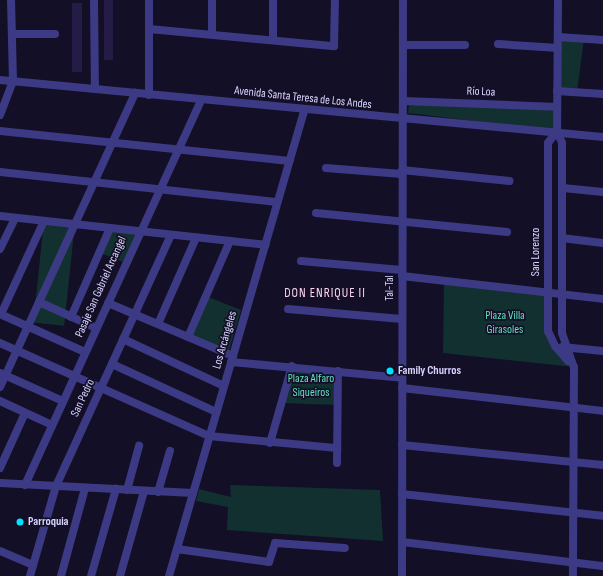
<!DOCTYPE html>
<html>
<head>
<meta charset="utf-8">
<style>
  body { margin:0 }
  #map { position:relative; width:603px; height:576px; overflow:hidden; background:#130f26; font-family:"Sofia Sans Condensed",sans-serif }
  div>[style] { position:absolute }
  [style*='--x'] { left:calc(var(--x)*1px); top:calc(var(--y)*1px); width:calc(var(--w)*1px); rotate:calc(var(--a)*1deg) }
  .green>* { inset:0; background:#12302f; transform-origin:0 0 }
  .building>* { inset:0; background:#241b47; transform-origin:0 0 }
  .minor>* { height:8px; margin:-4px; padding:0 4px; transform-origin:4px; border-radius:4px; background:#3d3a85 }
  .dots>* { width:11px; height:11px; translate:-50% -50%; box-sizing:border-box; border:2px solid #130f26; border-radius:50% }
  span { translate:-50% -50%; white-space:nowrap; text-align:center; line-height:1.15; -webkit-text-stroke:3.5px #130f26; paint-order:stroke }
  .street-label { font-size:12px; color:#d9d4ff }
  .park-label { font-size:12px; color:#5fe0c0 }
  .poi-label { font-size:12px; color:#d9d4ff; font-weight:700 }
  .left { translate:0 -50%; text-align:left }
  .neighbourhood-label { font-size:13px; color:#ffd6f0; letter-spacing:1px }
</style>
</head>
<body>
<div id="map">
  <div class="green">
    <div style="clip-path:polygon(558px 37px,584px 39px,577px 92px,557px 91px)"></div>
    <div style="clip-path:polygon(409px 104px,557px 107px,557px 131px,408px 113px)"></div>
    <div style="left:44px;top:221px;width:31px;height:102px;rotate:6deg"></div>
    <div style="clip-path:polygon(110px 231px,136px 234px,123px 262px,100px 253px)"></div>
    <div style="clip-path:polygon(444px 280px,548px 292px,548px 331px,574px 367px,443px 353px)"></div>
    <div style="clip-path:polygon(208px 297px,241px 310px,229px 351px,191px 335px)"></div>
    <div style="clip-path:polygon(292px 366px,338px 371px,337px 405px,281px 403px)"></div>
    <div style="clip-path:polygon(230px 485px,380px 490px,383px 541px,227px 530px,228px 507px,196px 501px,199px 489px,231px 497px)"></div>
  </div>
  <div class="building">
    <div style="left:104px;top:0;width:9px;height:60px"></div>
    <div style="left:72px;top:3px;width:10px;height:69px"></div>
  </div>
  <div class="minor">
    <div style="--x:94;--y:0;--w:89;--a:89.4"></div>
    <div style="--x:149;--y:0;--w:95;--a:90"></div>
    <div style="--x:558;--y:0;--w:131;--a:90.4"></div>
    <div style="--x:557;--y:131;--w:13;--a:67"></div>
    <div style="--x:562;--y:143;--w:190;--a:90"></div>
    <div style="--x:562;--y:333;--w:36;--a:71"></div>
    <div style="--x:574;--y:367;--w:209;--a:90.3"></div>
    <div style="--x:149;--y:29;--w:186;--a:5.3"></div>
    <div style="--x:334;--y:46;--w:46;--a:-88.8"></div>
    <div style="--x:12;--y:34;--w:43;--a:0"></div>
    <div style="--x:212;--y:34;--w:34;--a:-90"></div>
    <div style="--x:558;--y:37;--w:45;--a:3.8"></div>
    <div style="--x:273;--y:40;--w:40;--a:-90"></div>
    <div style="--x:498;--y:44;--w:60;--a:3.8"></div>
    <div style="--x:403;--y:45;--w:62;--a:0"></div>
    <div style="--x:0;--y:80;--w:606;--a:5.4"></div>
    <div style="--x:557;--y:91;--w:46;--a:3.7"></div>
    <div style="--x:404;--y:101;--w:153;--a:2.2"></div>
    <div style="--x:0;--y:115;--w:36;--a:-69"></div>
    <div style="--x:13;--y:81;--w:81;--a:-91.4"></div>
    <div style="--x:0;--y:131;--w:291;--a:5.9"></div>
    <div style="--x:557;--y:131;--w:15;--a:127"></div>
    <div style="--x:548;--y:143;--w:188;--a:90"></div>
    <div style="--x:548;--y:331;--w:17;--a:65"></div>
    <div style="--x:555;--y:346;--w:20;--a:49"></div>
    <div style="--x:326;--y:168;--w:76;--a:4.5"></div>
    <div style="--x:402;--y:170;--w:108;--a:5.9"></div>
    <div style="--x:0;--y:172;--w:279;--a:6.2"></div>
    <div style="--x:563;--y:188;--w:40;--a:5.7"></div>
    <div style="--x:316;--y:213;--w:192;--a:5.7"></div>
    <div style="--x:0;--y:216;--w:267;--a:6.2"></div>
    <div style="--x:562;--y:238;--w:41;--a:7"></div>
    <div style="--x:0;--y:249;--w:34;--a:-64"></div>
    <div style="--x:301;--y:261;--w:101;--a:5.1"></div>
    <div style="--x:402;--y:276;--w:202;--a:6.5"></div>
    <div style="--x:39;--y:302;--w:63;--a:24.5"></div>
    <div style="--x:108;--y:303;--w:136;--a:23"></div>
    <div style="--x:288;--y:309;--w:114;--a:5"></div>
    <div style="--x:0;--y:314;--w:93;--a:24.1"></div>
    <div style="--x:1;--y:314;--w:102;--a:-65.2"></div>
    <div style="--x:71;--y:317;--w:97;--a:-66.3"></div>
    <div style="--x:158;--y:324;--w:94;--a:-66.2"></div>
    <div style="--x:188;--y:337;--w:105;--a:-66.4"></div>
    <div style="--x:123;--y:339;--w:111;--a:25"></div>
    <div style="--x:0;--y:343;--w:229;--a:24"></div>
    <div style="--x:209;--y:436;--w:129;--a:5.4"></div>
    <div style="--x:562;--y:347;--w:41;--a:5.6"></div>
    <div style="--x:231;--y:362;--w:172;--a:5.3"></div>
    <div style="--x:112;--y:364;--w:115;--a:24.8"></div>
    <div style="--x:0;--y:373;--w:69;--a:24"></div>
    <div style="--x:0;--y:387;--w:324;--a:-65.3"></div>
    <div style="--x:402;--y:388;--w:202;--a:6.5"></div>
    <div style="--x:0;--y:401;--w:57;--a:24.8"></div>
    <div style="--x:270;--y:443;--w:80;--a:-74.1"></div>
    <div style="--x:402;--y:445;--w:202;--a:5.7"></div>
    <div style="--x:337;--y:463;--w:92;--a:-89.4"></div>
    <div style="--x:0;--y:468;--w:60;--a:-65.6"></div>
    <div style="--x:0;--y:483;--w:193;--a:3"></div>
    <div style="--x:25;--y:485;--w:423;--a:-65.4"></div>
    <div style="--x:127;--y:490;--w:46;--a:-74.7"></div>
    <div style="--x:158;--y:492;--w:43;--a:-73.7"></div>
    <div style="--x:402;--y:494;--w:202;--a:6.2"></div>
    <div style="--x:402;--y:542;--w:202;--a:6.8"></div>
    <div style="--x:177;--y:549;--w:93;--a:8"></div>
    <div style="--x:269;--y:562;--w:20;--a:-72"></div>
    <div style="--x:275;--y:543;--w:70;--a:4.1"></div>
    <div style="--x:0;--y:551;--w:36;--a:23"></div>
    <div style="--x:30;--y:576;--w:94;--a:-73.9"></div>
    <div style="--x:56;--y:486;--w:276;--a:-65.4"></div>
    <div style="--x:61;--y:576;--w:91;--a:-74.7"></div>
    <div style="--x:91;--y:576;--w:91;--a:-74"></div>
    <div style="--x:120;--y:576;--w:88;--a:-74.2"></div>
    <div style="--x:169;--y:576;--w:485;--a:-73.8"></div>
    <div style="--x:402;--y:576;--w:576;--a:-89.9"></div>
  </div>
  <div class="dots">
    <div style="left:390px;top:371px;background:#00e5ff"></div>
    <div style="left:20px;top:522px;background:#00e5ff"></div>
  </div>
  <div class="street-label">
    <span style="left:481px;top:92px;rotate:2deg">Río Loa</span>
    <span style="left:303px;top:98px;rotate:6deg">Avenida Santa Teresa de Los Andes</span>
    <span style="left:536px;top:252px;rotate:-90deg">San Lorenzo</span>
    <span style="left:101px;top:287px;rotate:-66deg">Pasaje San Gabriel Arcangel</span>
    <span style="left:390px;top:288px;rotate:-90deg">Tal-Tal</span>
    <span style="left:225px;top:340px;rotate:-74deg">Los Arcángeles</span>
    <span style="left:83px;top:398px;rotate:-65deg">San Pedro</span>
  </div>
  <div class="park-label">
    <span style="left:505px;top:323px">Plaza Villa<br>Girasoles</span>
    <span style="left:311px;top:386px">Plaza Alfaro<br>Siqueiros</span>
  </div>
  <div class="poi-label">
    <span class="left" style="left:398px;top:371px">Family Churros</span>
    <span class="left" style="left:28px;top:522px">Parroquia</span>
  </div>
  <div class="neighbourhood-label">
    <span style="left:325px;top:293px">DON ENRIQUE II</span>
  </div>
</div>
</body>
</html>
